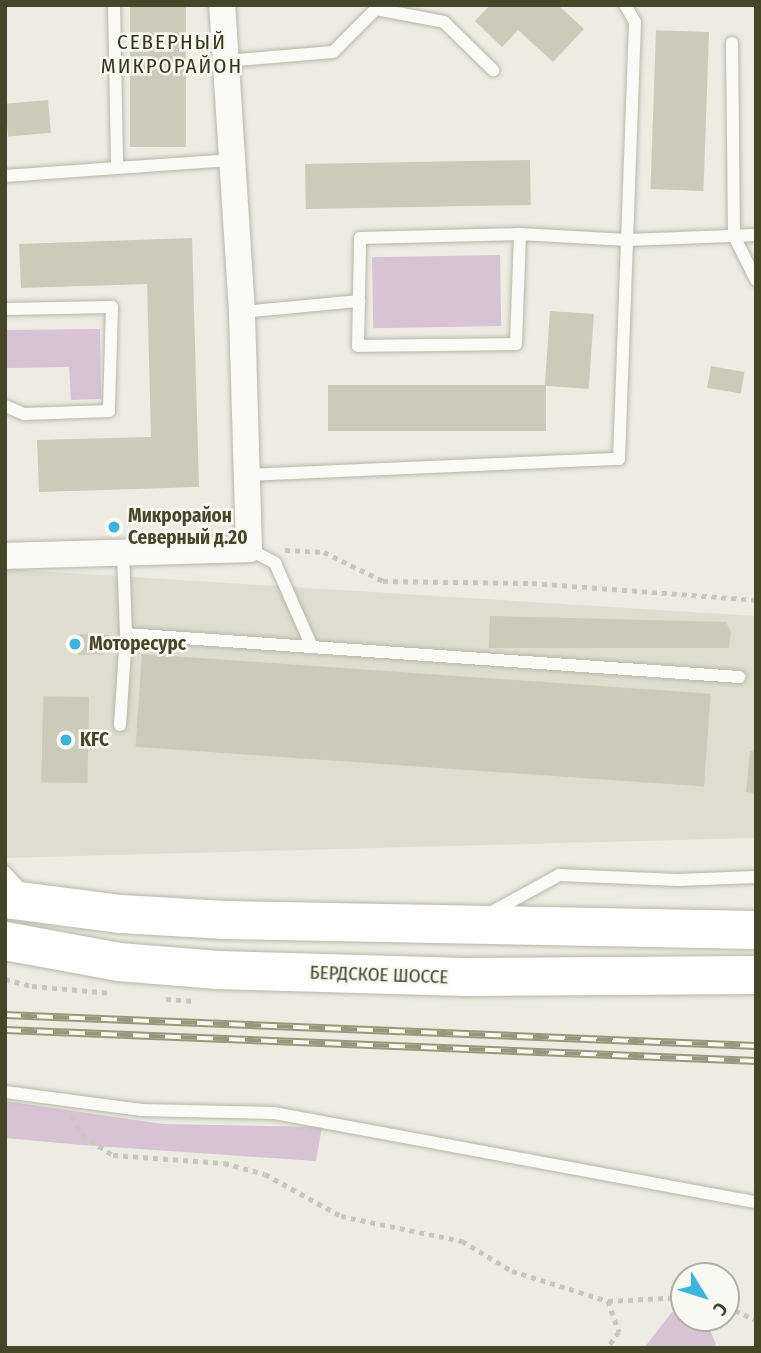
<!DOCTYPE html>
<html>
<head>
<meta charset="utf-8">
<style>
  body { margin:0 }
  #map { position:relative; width:761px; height:1353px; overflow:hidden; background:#ecece3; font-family:"Fira Sans Condensed",sans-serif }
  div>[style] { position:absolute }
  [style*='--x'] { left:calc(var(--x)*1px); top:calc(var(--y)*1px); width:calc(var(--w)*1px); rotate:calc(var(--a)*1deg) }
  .built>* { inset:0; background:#deded0 }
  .green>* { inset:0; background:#d7c3d4; transform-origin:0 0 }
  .building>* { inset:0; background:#cacbb9; transform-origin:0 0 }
  .path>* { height:4.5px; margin-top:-2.25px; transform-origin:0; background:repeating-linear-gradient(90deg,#c7c8bc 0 5px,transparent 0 10px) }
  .roads { filter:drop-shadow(0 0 2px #b7b7a7) drop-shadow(0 0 2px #b7b7a7) }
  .lane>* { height:12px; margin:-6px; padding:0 6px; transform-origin:6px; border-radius:6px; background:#fafaf6 }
  .street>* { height:26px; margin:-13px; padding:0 13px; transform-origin:13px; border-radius:13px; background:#fafaf6 }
  .highway>* { height:38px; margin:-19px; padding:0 19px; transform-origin:19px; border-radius:19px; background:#fff }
  .rail>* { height:8px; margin-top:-4px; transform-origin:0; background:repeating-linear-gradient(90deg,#f9f9f3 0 16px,#97987a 0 32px); box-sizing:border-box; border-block:2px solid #97987a }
  .dots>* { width:19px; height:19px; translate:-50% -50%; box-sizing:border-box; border:4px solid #f9f9f3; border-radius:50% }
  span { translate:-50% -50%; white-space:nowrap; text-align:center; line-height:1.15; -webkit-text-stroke:5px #f9f9f3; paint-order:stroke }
  .poi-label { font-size:19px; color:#454628; font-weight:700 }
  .left { translate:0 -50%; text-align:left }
  .street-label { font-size:19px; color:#454628 }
  .neighbourhood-label { font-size:21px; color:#35371a; letter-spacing:2px }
  .frame { position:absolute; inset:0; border:7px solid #454628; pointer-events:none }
  .north { position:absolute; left:670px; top:1262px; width:70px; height:70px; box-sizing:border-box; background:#f9f9f3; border:2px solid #b1b1a2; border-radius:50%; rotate:128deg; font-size:19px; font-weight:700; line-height:28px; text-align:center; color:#454628 }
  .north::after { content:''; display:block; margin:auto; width:24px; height:32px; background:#3cb4dd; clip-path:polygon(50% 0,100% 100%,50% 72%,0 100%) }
</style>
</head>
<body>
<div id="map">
  <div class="built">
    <div style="clip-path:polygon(5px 569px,756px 616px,756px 838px,5px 858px)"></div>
  </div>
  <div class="green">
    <div style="left:500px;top:255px;width:71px;height:128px;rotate:89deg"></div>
    <div style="clip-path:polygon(100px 329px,101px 399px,71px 400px,69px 367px,7px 368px,6px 330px)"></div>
    <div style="clip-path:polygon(5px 1101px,163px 1124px,322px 1127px,316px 1161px,82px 1145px,5px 1138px)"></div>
    <div style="clip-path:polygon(684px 1311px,684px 1318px,705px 1318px,716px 1344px,713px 1348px,644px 1348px,672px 1312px)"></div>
  </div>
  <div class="building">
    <div style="left:130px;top:5px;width:56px;height:142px"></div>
    <div style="clip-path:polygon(490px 5px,558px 5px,584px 29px,553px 62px,518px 30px,502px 47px,475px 21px)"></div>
    <div style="left:709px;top:32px;width:159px;height:53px;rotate:92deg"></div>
    <div style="left:48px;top:100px;width:33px;height:43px;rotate:85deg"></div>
    <div style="left:530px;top:160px;width:45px;height:225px;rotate:89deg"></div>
    <div style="clip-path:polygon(192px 238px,199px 487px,39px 492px,37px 440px,151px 437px,147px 284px,21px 288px,19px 244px)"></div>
    <div style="left:550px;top:311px;width:44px;height:75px;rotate:4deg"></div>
    <div style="left:711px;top:366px;width:34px;height:22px;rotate:10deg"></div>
    <div style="left:328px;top:385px;width:218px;height:46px"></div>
    <div style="clip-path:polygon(490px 616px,726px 622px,731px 632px,729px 648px,489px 648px)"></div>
    <div style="clip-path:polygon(76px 634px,109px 635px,104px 654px,78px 655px)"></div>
    <div style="left:142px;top:654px;width:570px;height:93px;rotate:4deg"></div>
    <div style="left:89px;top:697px;width:86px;height:46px;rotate:91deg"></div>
    <div style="clip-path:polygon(750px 751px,756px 752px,756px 793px,746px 792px)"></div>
  </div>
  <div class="path">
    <div style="--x:285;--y:550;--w:39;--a:3"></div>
    <div style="--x:324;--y:552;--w:66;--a:26.2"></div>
    <div style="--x:383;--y:581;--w:149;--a:0.8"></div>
    <div style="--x:532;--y:583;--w:225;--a:4.3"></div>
    <div style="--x:5;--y:979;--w:28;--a:15"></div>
    <div style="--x:32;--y:986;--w:80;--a:5"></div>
    <div style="--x:166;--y:999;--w:29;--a:4"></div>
    <div style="--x:72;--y:1116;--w:21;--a:62"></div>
    <div style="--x:82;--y:1135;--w:37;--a:33"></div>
    <div style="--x:113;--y:1155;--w:111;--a:4.1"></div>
    <div style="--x:224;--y:1163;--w:42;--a:15"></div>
    <div style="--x:265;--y:1174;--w:87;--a:28.9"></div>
    <div style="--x:341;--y:1216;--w:124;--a:11.7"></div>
    <div style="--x:462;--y:1241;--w:58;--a:31"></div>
    <div style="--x:512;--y:1271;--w:101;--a:17.4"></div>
    <div style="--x:608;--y:1301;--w:33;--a:70"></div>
    <div style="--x:619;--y:1332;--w:19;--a:125"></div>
    <div style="--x:608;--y:1301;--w:76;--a:-3"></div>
    <div style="--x:726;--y:1306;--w:33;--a:25"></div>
  </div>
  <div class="roads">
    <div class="lane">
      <div style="--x:114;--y:5;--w:163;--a:88.9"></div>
      <div style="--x:117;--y:168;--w:113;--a:-4"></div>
      <div style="--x:376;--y:9;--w:69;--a:10.8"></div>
      <div style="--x:444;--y:22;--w:69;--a:44.4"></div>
      <div style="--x:732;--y:43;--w:193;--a:89.4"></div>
      <div style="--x:734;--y:236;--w:49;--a:63.4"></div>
      <div style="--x:225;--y:61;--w:108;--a:-4.8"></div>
      <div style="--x:333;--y:52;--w:66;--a:-45"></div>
      <div style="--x:5;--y:176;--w:112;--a:-4.1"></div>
      <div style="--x:520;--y:234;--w:110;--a:92.1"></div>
      <div style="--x:516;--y:344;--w:158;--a:179.3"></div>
      <div style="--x:358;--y:346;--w:108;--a:-88.9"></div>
      <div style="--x:360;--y:238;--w:160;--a:-1.4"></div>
      <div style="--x:520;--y:234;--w:108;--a:3.2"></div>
      <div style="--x:628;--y:240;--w:128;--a:-2.2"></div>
      <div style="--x:5;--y:309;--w:107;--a:-1.1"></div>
      <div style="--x:112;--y:307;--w:104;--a:91.7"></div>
      <div style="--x:109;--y:411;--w:85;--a:178"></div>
      <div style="--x:24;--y:414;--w:21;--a:-157"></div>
      <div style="--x:242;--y:312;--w:118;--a:-5.4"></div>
      <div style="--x:247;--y:475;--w:372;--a:-2.5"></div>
      <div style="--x:619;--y:459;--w:437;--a:-87.9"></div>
      <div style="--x:635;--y:22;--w:20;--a:-120"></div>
      <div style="--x:249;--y:549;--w:30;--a:28"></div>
      <div style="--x:275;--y:563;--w:92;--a:66.2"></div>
      <div style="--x:126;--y:634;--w:615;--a:4.01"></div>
      <div style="--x:120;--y:725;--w:91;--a:-86.2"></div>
      <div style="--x:126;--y:634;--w:81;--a:-92.1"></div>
      <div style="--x:5;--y:872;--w:28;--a:48"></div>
      <div style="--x:490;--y:913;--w:79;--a:-28.8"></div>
      <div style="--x:559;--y:875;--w:119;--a:2.4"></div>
      <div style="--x:678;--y:880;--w:78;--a:-2.2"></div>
      <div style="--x:5;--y:1092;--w:138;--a:7.5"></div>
      <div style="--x:142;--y:1110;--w:132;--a:1.3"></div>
      <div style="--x:274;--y:1113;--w:490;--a:10.5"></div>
    </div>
    <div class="street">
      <div style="--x:5;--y:556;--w:244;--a:-1.6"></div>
      <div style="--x:249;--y:549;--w:237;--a:-91.7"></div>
      <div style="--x:242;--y:312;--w:308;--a:-93.7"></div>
    </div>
    <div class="highway">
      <div style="--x:5;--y:899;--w:117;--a:7.4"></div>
      <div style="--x:121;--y:914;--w:104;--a:3.3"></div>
      <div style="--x:225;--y:920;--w:531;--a:1.08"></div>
      <div style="--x:5;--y:941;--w:116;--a:10.4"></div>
      <div style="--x:119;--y:962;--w:99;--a:4.6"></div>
      <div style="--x:218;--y:970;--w:247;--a:1.6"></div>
      <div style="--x:465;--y:977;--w:291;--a:-0.4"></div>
    </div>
  </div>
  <div class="rail">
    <div style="--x:5;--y:1015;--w:752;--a:2.36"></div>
    <div style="--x:5;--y:1030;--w:752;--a:2.36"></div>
  </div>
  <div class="dots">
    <div style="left:114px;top:527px;background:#3cb4dd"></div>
    <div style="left:75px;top:644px;background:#3cb4dd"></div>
    <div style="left:66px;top:740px;background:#3cb4dd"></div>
  </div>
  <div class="poi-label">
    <span class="left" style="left:128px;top:527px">Микрорайон<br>Северный д.20</span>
    <span class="left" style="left:89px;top:644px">Моторесурс</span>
    <span class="left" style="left:80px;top:740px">KFC</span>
  </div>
  <div class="street-label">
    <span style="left:379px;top:975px;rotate:2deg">БЕРДСКОЕ ШОССЕ</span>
  </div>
  <div class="neighbourhood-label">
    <span style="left:172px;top:54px">СЕВЕРНЫЙ<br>МИКРОРАЙОН</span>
  </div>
  <div class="frame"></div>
  <div class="north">С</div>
</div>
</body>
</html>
